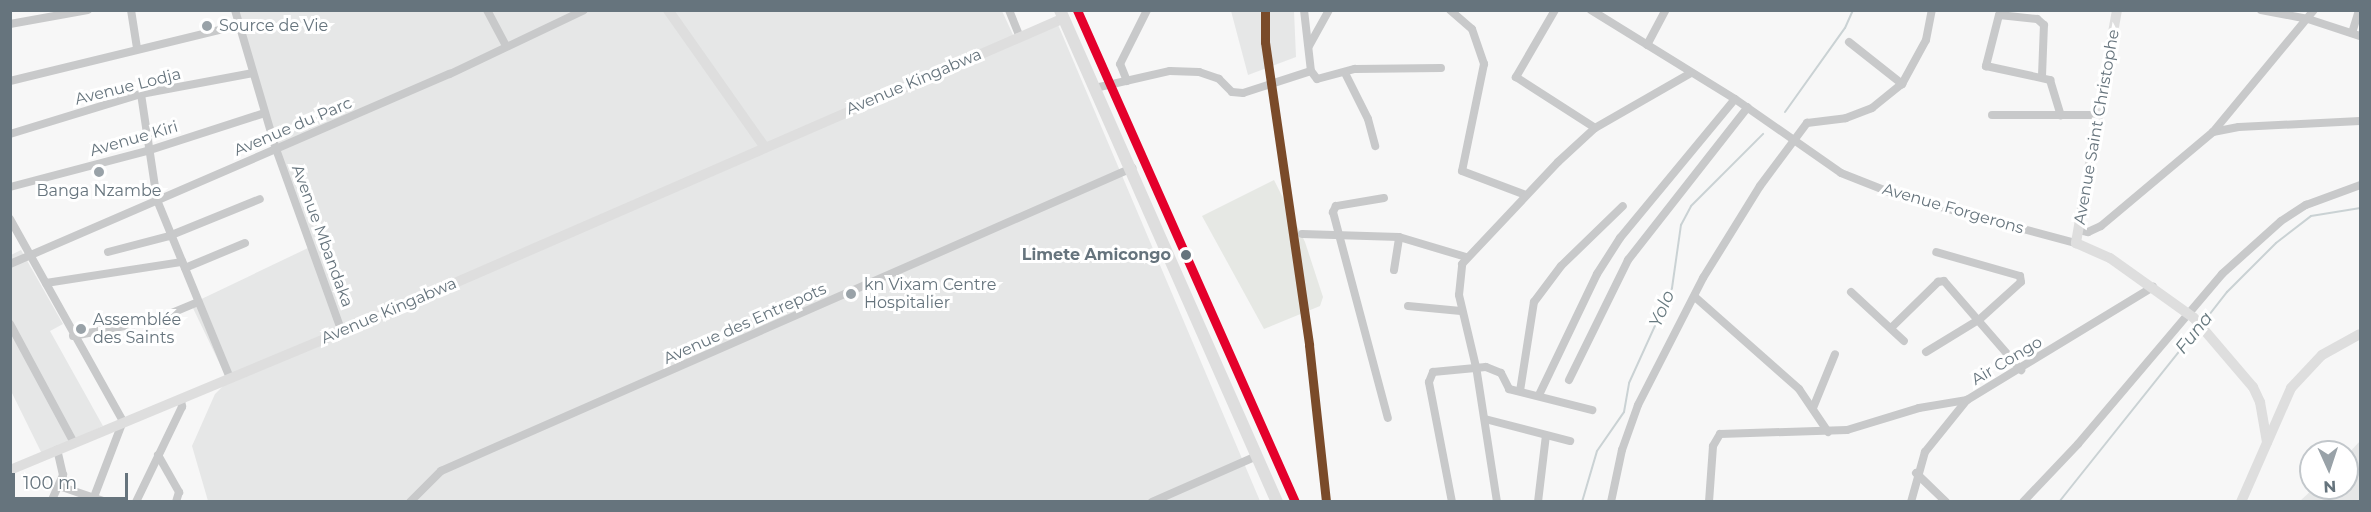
<!DOCTYPE html>
<html>
<head>
<meta charset="utf-8">
<style>
  body { margin:0 }
  #map { position:relative; width:2371px; height:512px; overflow:hidden; background:#f7f7f7; font-family:Montserrat,sans-serif }
  div>[style] { position:absolute }
  [style*='--x'] { left:calc(var(--x)*1px); top:calc(var(--y)*1px); width:calc(var(--w)*1px); rotate:calc(var(--a)*1deg) }
  .built>* { inset:0; background:#e6e7e7 }
  .green>* { inset:0; background:#e6e8e4 }
  .stream>* { height:2px; margin:-1px; padding:0 1px; transform-origin:1px; border-radius:1px; background:#cad2d4 }
  .street>* { height:8px; margin:-4px; padding:0 4px; transform-origin:4px; border-radius:4px; background:#c8c9ca }
  .secondary>* { height:10px; margin:-5px; padding:0 5px; transform-origin:5px; border-radius:5px; background:#dedede }
  .primary>* { height:12px; margin:-6px; padding:0 6px; transform-origin:6px; border-radius:6px; background:#dedede }
  .rail>* { height:2px; margin-top:-1px; transform-origin:0; background:repeating-linear-gradient(90deg,#bec0c1 0 9px,transparent 0 13.5px) }
  .rail-1>* { height:9px; margin:-4.5px; padding:0 4.5px; transform-origin:4.5px; border-radius:4.5px; background:#e4002b }
  .rail-2>* { height:9px; margin:-4.5px; padding:0 4.5px; transform-origin:4.5px; border-radius:4.5px; background:#7a4b2a }
  .dots>* { width:16px; height:16px; translate:-50% -50%; box-sizing:border-box; border:3px solid #fff; border-radius:50% }
  span { translate:-50% -50%; white-space:nowrap; text-align:center; line-height:1.15; -webkit-text-stroke:6px #fff; paint-order:stroke }
  .poi-label { font-size:16px; color:#66747d }
  .left { translate:0 -50%; text-align:left }
  .street-label { font-size:16px; color:#66747d }
  .stop-label { font-size:16px; color:#66747d; font-weight:700 }
  .right { translate:-100% -50%; text-align:right }
  .water-label { font-size:18px; color:#67797f; font-style:italic }
  .frame { position:absolute; inset:0; border:12px solid #66747d; pointer-events:none }
  .north { position:absolute; left:2299px; top:440px; width:60px; height:60px; box-sizing:border-box; background:#fff; border:2px solid #c2c7cb; border-radius:50%; rotate:177deg; font-size:16px; font-weight:700; line-height:24px; text-align:center; color:#66747d }
  .north::after { content:''; display:block; margin:auto; width:21px; height:27px; background:#99a2a8; clip-path:polygon(50% 0,100% 100%,50% 72%,0 100%) }
  .scale { position:absolute; left:12px; top:473px; width:116px; height:27px; box-sizing:border-box; border:3px solid #66747d; border-top:0; padding-left:8px; font-size:18px; line-height:21px; white-space:nowrap; color:#66747d; -webkit-text-stroke:4px #fff; paint-order:stroke }
</style>
</head>
<body>
<div id="map">
  <div class="built">
    <div style="clip-path:polygon(235px 11px,1002px 11px,1015px 39px,1056px 20px,1260px 501px,208px 501px,192px 446px,215px 394px,228px 381px,191px 304px,308px 248px)"></div>
    <div style="clip-path:polygon(1231px 11px,1294px 11px,1296px 57px,1248px 75px)"></div>
    <div style="clip-path:polygon(21px 250px,63px 324px,50px 331px,103px 426px,42px 454px,11px 391px,11px 255px)"></div>
    <div style="clip-path:polygon(2360px 441px,2360px 501px,2300px 501px,2314px 488px,2347px 488px,2347px 455px)"></div>
  </div>
  <div class="green">
    <div style="clip-path:polygon(1274px 180px,1305px 242px,1323px 297px,1320px 306px,1264px 329px,1202px 216px)"></div>
  </div>
  <div class="stream">
    <div style="--x:1785;--y:112;--w:103;--a:-54.5"></div>
    <div style="--x:1845;--y:28;--w:20;--a:-66"></div>
    <div style="--x:2202;--y:324;--w:41;--a:-52"></div>
    <div style="--x:2227;--y:292;--w:69;--a:-45"></div>
    <div style="--x:2276;--y:243;--w:44;--a:-37.6"></div>
    <div style="--x:2311;--y:216;--w:50;--a:-9.3"></div>
    <div style="--x:1582;--y:502;--w:53;--a:-73.6"></div>
    <div style="--x:1597;--y:451;--w:47;--a:-55.3"></div>
    <div style="--x:1624;--y:412;--w:29;--a:-80"></div>
    <div style="--x:1629;--y:383;--w:104;--a:-65.6"></div>
    <div style="--x:1672;--y:288;--w:64;--a:-81.9"></div>
    <div style="--x:1681;--y:225;--w:21;--a:-62"></div>
    <div style="--x:1691;--y:206;--w:102;--a:-45"></div>
    <div style="--x:2059;--y:502;--w:223;--a:-51.4"></div>
  </div>
  <div class="street">
    <div style="--x:131;--y:10;--w:39;--a:81"></div>
    <div style="--x:235;--y:10;--w:145;--a:73.6"></div>
    <div style="--x:276;--y:149;--w:195;--a:70.2"></div>
    <div style="--x:487;--y:10;--w:40;--a:62"></div>
    <div style="--x:1009;--y:10;--w:29;--a:68"></div>
    <div style="--x:1304;--y:10;--w:61;--a:83.5"></div>
    <div style="--x:1311;--y:71;--w:10;--a:53"></div>
    <div style="--x:1317;--y:79;--w:39;--a:-15"></div>
    <div style="--x:1355;--y:69;--w:86;--a:-0.7"></div>
    <div style="--x:1450;--y:10;--w:29;--a:41"></div>
    <div style="--x:1472;--y:29;--w:37;--a:71"></div>
    <div style="--x:1484;--y:64;--w:109;--a:101.6"></div>
    <div style="--x:1462;--y:171;--w:68;--a:20.6"></div>
    <div style="--x:1555;--y:10;--w:78;--a:120.2"></div>
    <div style="--x:1516;--y:77;--w:94;--a:32.8"></div>
    <div style="--x:1591;--y:10;--w:169;--a:31.7"></div>
    <div style="--x:1735;--y:99;--w:129;--a:34.9"></div>
    <div style="--x:1841;--y:173;--w:62;--a:21.6"></div>
    <div style="--x:1899;--y:196;--w:183;--a:14.9"></div>
    <div style="--x:2261;--y:10;--w:48;--a:10.8"></div>
    <div style="--x:2308;--y:19;--w:55;--a:18.1"></div>
    <div style="--x:10;--y:24;--w:79;--a:-10.2"></div>
    <div style="--x:2352;--y:33;--w:24;--a:-73"></div>
    <div style="--x:1849;--y:42;--w:68;--a:38.4"></div>
    <div style="--x:1647;--y:45;--w:40;--a:-62"></div>
    <div style="--x:1309;--y:46;--w:41;--a:-60.9"></div>
    <div style="--x:1345;--y:73;--w:51;--a:63.4"></div>
    <div style="--x:1368;--y:119;--w:28;--a:75"></div>
    <div style="--x:2042;--y:76;--w:51;--a:-87.8"></div>
    <div style="--x:2044;--y:25;--w:9;--a:-139"></div>
    <div style="--x:2037;--y:19;--w:38;--a:-174"></div>
    <div style="--x:1999;--y:15;--w:53;--a:104.3"></div>
    <div style="--x:1986;--y:66;--w:66;--a:12.3"></div>
    <div style="--x:2050;--y:80;--w:37;--a:73"></div>
    <div style="--x:10;--y:81;--w:236;--a:-13.7"></div>
    <div style="--x:1127;--y:81;--w:18;--a:-112"></div>
    <div style="--x:1120;--y:64;--w:60;--a:-63.4"></div>
    <div style="--x:1095;--y:88;--w:77;--a:-12.8"></div>
    <div style="--x:1170;--y:71;--w:29;--a:2"></div>
    <div style="--x:1199;--y:72;--w:21;--a:19"></div>
    <div style="--x:1219;--y:79;--w:18;--a:45"></div>
    <div style="--x:1232;--y:92;--w:11;--a:5"></div>
    <div style="--x:1243;--y:93;--w:71;--a:-17.9"></div>
    <div style="--x:141;--y:94;--w:107;--a:81.4"></div>
    <div style="--x:157;--y:200;--w:192;--a:67.7"></div>
    <div style="--x:1992;--y:115;--w:107;--a:0"></div>
    <div style="--x:2213;--y:132;--w:26;--a:-11"></div>
    <div style="--x:2239;--y:127;--w:121;--a:-2.8"></div>
    <div style="--x:10;--y:134;--w:137;--a:-17"></div>
    <div style="--x:141;--y:94;--w:114;--a:-10.6"></div>
    <div style="--x:10;--y:187;--w:142;--a:-14.7"></div>
    <div style="--x:147;--y:151;--w:124;--a:-17.9"></div>
    <div style="--x:1384;--y:198;--w:49;--a:170.5"></div>
    <div style="--x:1336;--y:206;--w:7;--a:117"></div>
    <div style="--x:1333;--y:212;--w:213;--a:75.1"></div>
    <div style="--x:10;--y:219;--w:231;--a:60.8"></div>
    <div style="--x:123;--y:421;--w:87;--a:110.9"></div>
    <div style="--x:2079;--y:230;--w:9;--a:13"></div>
    <div style="--x:2088;--y:232;--w:14;--a:-25"></div>
    <div style="--x:2101;--y:226;--w:146;--a:-40"></div>
    <div style="--x:2213;--y:132;--w:158;--a:-50.4"></div>
    <div style="--x:1302;--y:234;--w:97;--a:1.8"></div>
    <div style="--x:1399;--y:237;--w:70;--a:16.6"></div>
    <div style="--x:108;--y:252;--w:63;--a:-14.7"></div>
    <div style="--x:169;--y:236;--w:98;--a:-22.1"></div>
    <div style="--x:10;--y:264;--w:479;--a:-23.4"></div>
    <div style="--x:450;--y:74;--w:148;--a:-25.5"></div>
    <div style="--x:185;--y:268;--w:65;--a:-22.6"></div>
    <div style="--x:1394;--y:270;--w:33;--a:-81"></div>
    <div style="--x:46;--y:283;--w:138;--a:-8.8"></div>
    <div style="--x:1851;--y:292;--w:72;--a:42.8"></div>
    <div style="--x:1695;--y:297;--w:139;--a:41.5"></div>
    <div style="--x:1799;--y:389;--w:52;--a:56"></div>
    <div style="--x:1408;--y:306;--w:53;--a:5.4"></div>
    <div style="--x:10;--y:324;--w:135;--a:61.7"></div>
    <div style="--x:1891;--y:328;--w:66;--a:-44.4"></div>
    <div style="--x:1938;--y:282;--w:6;--a:-9"></div>
    <div style="--x:1944;--y:281;--w:118;--a:49.1"></div>
    <div style="--x:73;--y:336;--w:84;--a:-11"></div>
    <div style="--x:155;--y:320;--w:47;--a:-22.7"></div>
    <div style="--x:1926;--y:352;--w:63;--a:-31.4"></div>
    <div style="--x:1980;--y:319;--w:55;--a:-42.1"></div>
    <div style="--x:2021;--y:282;--w:6;--a:-99"></div>
    <div style="--x:2020;--y:276;--w:87;--a:-164.1"></div>
    <div style="--x:1569;--y:380;--w:134;--a:-63.8"></div>
    <div style="--x:1628;--y:260;--w:194;--a:-51.9"></div>
    <div style="--x:1520;--y:391;--w:90;--a:-81.1"></div>
    <div style="--x:1534;--y:302;--w:45;--a:-53.1"></div>
    <div style="--x:1561;--y:266;--w:86;--a:-44.1"></div>
    <div style="--x:1539;--y:395;--w:134;--a:-64.4"></div>
    <div style="--x:1597;--y:274;--w:43;--a:-57.4"></div>
    <div style="--x:1620;--y:238;--w:180;--a:-50.4"></div>
    <div style="--x:1813;--y:408;--w:58;--a:-67.8"></div>
    <div style="--x:1485;--y:419;--w:88;--a:14.5"></div>
    <div style="--x:158;--y:455;--w:43;--a:60.4"></div>
    <div style="--x:179;--y:492;--w:10;--a:107"></div>
    <div style="--x:1916;--y:473;--w:42;--a:44"></div>
    <div style="--x:59;--y:486;--w:50;--a:18.8"></div>
    <div style="--x:51;--y:502;--w:30;--a:-66"></div>
    <div style="--x:63;--y:475;--w:26;--a:-103"></div>
    <div style="--x:136;--y:502;--w:106;--a:-64.2"></div>
    <div style="--x:182;--y:407;--w:8;--a:-97"></div>
    <div style="--x:410;--y:502;--w:44;--a:-45"></div>
    <div style="--x:441;--y:471;--w:755;--a:-23.68"></div>
    <div style="--x:1152;--y:502;--w:115;--a:-23.7"></div>
    <div style="--x:1452;--y:502;--w:122;--a:-100.9"></div>
    <div style="--x:1429;--y:382;--w:11;--a:-68"></div>
    <div style="--x:1433;--y:372;--w:53;--a:-5.4"></div>
    <div style="--x:1486;--y:367;--w:16;--a:22"></div>
    <div style="--x:1501;--y:373;--w:18;--a:63"></div>
    <div style="--x:1509;--y:389;--w:86;--a:14.2"></div>
    <div style="--x:1497;--y:502;--w:137;--a:-98.8"></div>
    <div style="--x:1476;--y:367;--w:74;--a:-103.3"></div>
    <div style="--x:1459;--y:295;--w:31;--a:-84"></div>
    <div style="--x:1462;--y:264;--w:140;--a:-46.7"></div>
    <div style="--x:1558;--y:162;--w:50;--a:-42.6"></div>
    <div style="--x:1595;--y:128;--w:111;--a:-29.8"></div>
    <div style="--x:1538;--y:502;--w:67;--a:-83.2"></div>
    <div style="--x:1611;--y:502;--w:53;--a:-78.1"></div>
    <div style="--x:1622;--y:450;--w:48;--a:-70.4"></div>
    <div style="--x:1638;--y:405;--w:143;--a:-62.9"></div>
    <div style="--x:1703;--y:278;--w:108;--a:-58.2"></div>
    <div style="--x:1760;--y:186;--w:79;--a:-53.3"></div>
    <div style="--x:1807;--y:123;--w:39;--a:-7"></div>
    <div style="--x:1846;--y:118;--w:28;--a:-21"></div>
    <div style="--x:1872;--y:108;--w:38;--a:-39"></div>
    <div style="--x:1902;--y:84;--w:50;--a:-61.4"></div>
    <div style="--x:1926;--y:40;--w:31;--a:-79"></div>
    <div style="--x:1709;--y:502;--w:56;--a:-85.9"></div>
    <div style="--x:1713;--y:446;--w:14;--a:-60"></div>
    <div style="--x:1720;--y:434;--w:127;--a:-1.8"></div>
    <div style="--x:1847;--y:430;--w:75;--a:-17"></div>
    <div style="--x:1919;--y:408;--w:49;--a:-9.5"></div>
    <div style="--x:1911;--y:502;--w:52;--a:-74.4"></div>
    <div style="--x:1925;--y:452;--w:67;--a:-51.1"></div>
    <div style="--x:1967;--y:400;--w:218;--a:-31.3"></div>
    <div style="--x:2023;--y:502;--w:80;--a:-46.5"></div>
    <div style="--x:2078;--y:444;--w:223;--a:-49.7"></div>
    <div style="--x:2222;--y:274;--w:79;--a:-41.9"></div>
    <div style="--x:2281;--y:221;--w:30;--a:-33"></div>
    <div style="--x:2306;--y:205;--w:58;--a:-20.3"></div>
  </div>
  <div class="secondary">
    <div style="--x:668;--y:10;--w:166;--a:54.8"></div>
    <div style="--x:2117;--y:10;--w:237;--a:100"></div>
    <div style="--x:2076;--y:243;--w:37;--a:24"></div>
    <div style="--x:2110;--y:258;--w:103;--a:35.5"></div>
    <div style="--x:2194;--y:318;--w:91;--a:49.5"></div>
    <div style="--x:2253;--y:387;--w:17;--a:65"></div>
    <div style="--x:2260;--y:402;--w:41;--a:80.1"></div>
    <div style="--x:10;--y:470;--w:360;--a:-22.6"></div>
    <div style="--x:342;--y:332;--w:787;--a:-23.5"></div>
    <div style="--x:2241;--y:502;--w:124;--a:-66.3"></div>
    <div style="--x:2291;--y:388;--w:45;--a:-46.8"></div>
    <div style="--x:2322;--y:355;--w:43;--a:-28.9"></div>
  </div>
  <div class="primary">
    <div style="--x:1060;--y:10;--w:538;--a:66.2"></div>
  </div>
  <div class="rail">
    <div style="--x:1265;--y:10;--w:32;--a:90"></div>
    <div style="--x:1265;--y:42;--w:306;--a:81.7"></div>
    <div style="--x:1309;--y:345;--w:158;--a:83.8"></div>
  </div>
  <div class="rail-1">
    <div style="--x:1077;--y:10;--w:538;--a:66.1"></div>
  </div>
  <div class="rail-2">
    <div style="--x:1265;--y:10;--w:32;--a:90"></div>
    <div style="--x:1265;--y:42;--w:306;--a:81.7"></div>
    <div style="--x:1309;--y:345;--w:158;--a:83.8"></div>
  </div>
  <div class="dots">
    <div style="left:207px;top:26px;background:#99a2a8"></div>
    <div style="left:99px;top:172px;background:#99a2a8"></div>
    <div style="left:1186px;top:255px;background:#66747d"></div>
    <div style="left:851px;top:294px;background:#99a2a8"></div>
    <div style="left:81px;top:329px;background:#99a2a8"></div>
  </div>
  <div class="poi-label">
    <span class="left" style="left:219px;top:26px">Source de Vie</span>
    <span style="left:99px;top:191px">Banga Nzambe</span>
    <span class="left" style="left:864px;top:294px">kn Vixam Centre<br>Hospitalier</span>
    <span class="left" style="left:93px;top:329px">Assemblée<br>des Saints</span>
  </div>
  <div class="street-label">
    <span style="left:914px;top:82px;rotate:-23deg">Avenue Kingabwa</span>
    <span style="left:128px;top:87px;rotate:-14deg">Avenue Lodja</span>
    <span style="left:293px;top:127px;rotate:-23deg">Avenue du Parc</span>
    <span style="left:2097px;top:127px;rotate:-80deg">Avenue Saint Christophe</span>
    <span style="left:134px;top:139px;rotate:-16deg">Avenue Kiri</span>
    <span style="left:1953px;top:209px;rotate:16deg">Avenue Forgerons</span>
    <span style="left:322px;top:236px;rotate:70deg">Avenue Mbandaka</span>
    <span style="left:389px;top:311px;rotate:-23deg">Avenue Kingabwa</span>
    <span style="left:745px;top:324px;rotate:-24deg">Avenue des Entrepots</span>
    <span style="left:2007px;top:361px;rotate:-31deg">Air Congo</span>
  </div>
  <div class="stop-label">
    <span class="right" style="left:1171px;top:255px">Limete Amicongo</span>
  </div>
  <div class="water-label">
    <span style="left:1662px;top:309px;rotate:-67deg">Yolo</span>
    <span style="left:2194px;top:333px;rotate:-51deg">Funa</span>
  </div>
  <div class="frame"></div>
  <div class="north">N</div>
  <div class="scale">100 m</div>
</div>
</body>
</html>
